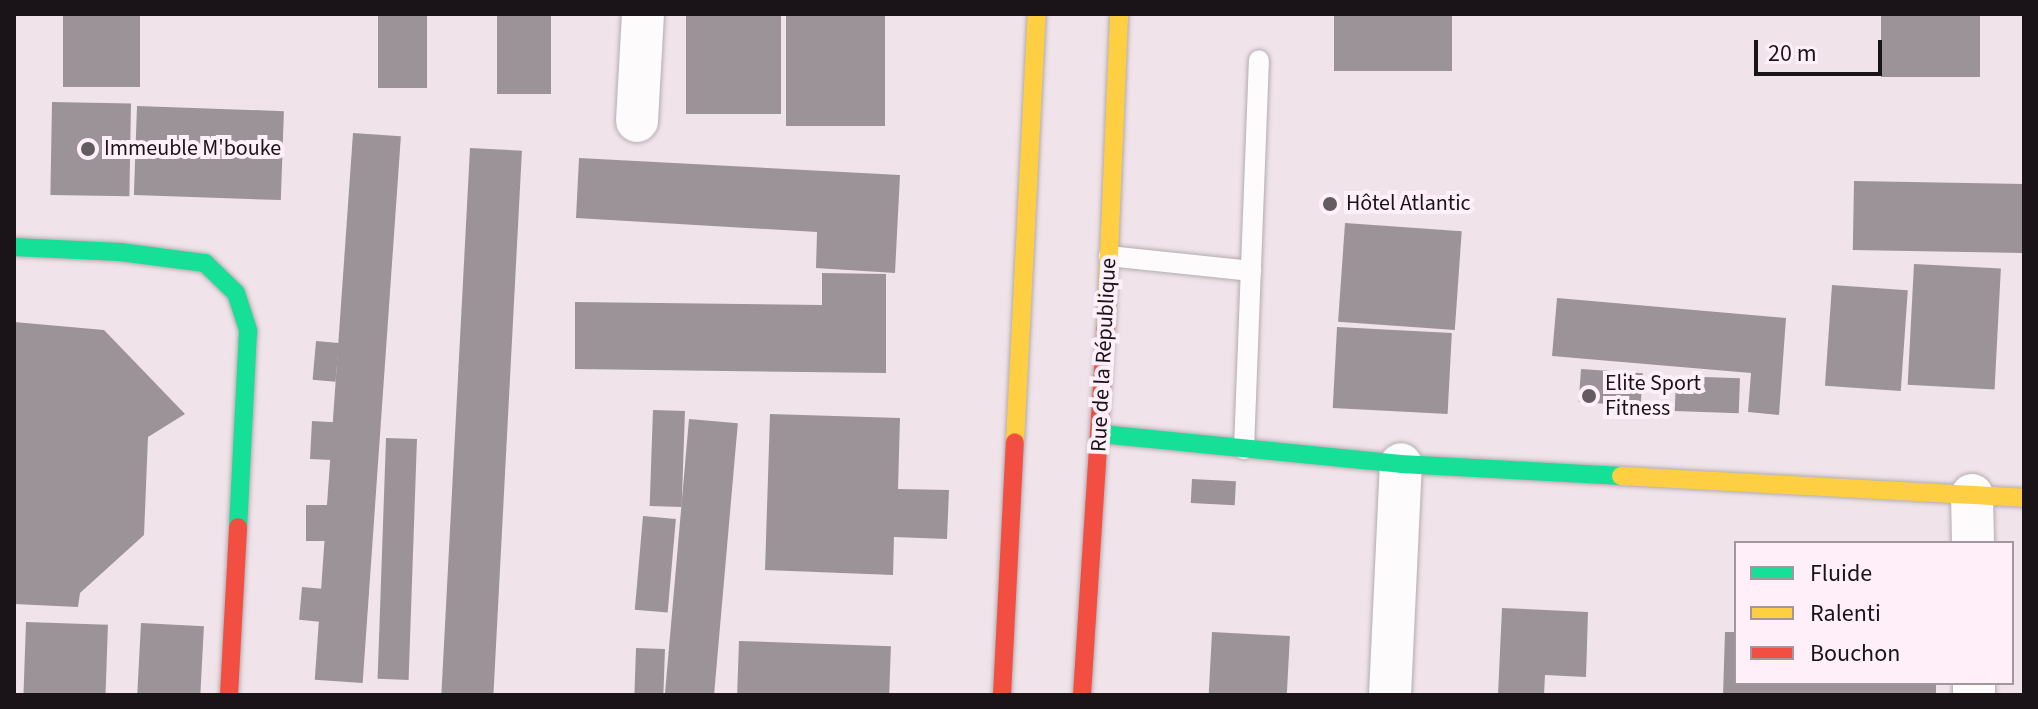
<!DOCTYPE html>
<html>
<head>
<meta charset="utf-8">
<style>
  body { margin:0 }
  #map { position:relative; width:2038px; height:709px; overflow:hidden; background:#f0e4ea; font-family:"Source Sans 3",sans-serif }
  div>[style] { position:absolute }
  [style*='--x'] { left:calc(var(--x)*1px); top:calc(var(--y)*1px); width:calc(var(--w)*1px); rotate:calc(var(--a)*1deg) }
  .building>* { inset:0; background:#9c9398; transform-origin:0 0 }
  .roads { filter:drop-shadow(0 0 2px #b4abaf) drop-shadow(0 0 2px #b4abaf) }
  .lane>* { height:20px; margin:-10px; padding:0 10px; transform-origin:10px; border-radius:10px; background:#fdfbfc }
  .street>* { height:42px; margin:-21px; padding:0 21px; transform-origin:21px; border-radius:21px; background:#fdfbfc }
  .fast>* { height:18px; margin:-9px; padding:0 9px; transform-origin:9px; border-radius:9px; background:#16e098 }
  .slow>* { height:18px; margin:-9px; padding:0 9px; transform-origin:9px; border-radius:9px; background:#ffcf43 }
  .jam>* { height:18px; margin:-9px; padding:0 9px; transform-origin:9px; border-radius:9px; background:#f24e42 }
  .dots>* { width:22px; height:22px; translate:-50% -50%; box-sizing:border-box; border:4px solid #ffeff8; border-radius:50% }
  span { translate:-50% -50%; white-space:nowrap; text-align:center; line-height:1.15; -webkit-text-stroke:8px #ffeff8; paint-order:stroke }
  .poi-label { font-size:22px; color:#1a1317 }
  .left { translate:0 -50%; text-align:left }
  .street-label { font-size:22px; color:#1a1317 }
  .frame { position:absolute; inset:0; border:16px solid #1a1317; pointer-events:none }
  .legend { position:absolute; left:1734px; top:541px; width:280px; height:144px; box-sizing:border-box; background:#ffeff8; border:2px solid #a3979e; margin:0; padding:10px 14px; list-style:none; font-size:24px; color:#1a1317 }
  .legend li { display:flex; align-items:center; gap:16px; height:40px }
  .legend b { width:40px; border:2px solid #a3979e }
  .scale { position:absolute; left:1754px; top:40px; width:128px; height:36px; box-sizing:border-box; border:4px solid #1a1317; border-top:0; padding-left:10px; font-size:24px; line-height:28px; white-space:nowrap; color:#1a1317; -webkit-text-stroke:6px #ffeff8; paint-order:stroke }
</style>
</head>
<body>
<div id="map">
  <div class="building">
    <div style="left:63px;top:14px;width:77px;height:73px"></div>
    <div style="left:378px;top:14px;width:49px;height:74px"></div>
    <div style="left:497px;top:14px;width:54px;height:80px"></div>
    <div style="left:686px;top:14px;width:95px;height:100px"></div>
    <div style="left:786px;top:14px;width:99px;height:112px"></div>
    <div style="left:1334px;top:14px;width:118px;height:57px"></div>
    <div style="left:1881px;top:14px;width:99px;height:63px"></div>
    <div style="left:52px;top:102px;width:79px;height:93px;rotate:1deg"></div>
    <div style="left:137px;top:106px;width:147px;height:89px;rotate:2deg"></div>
    <div style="left:353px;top:133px;width:48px;height:548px;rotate:4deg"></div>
    <div style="left:470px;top:148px;width:52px;height:546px;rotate:3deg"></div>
    <div style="clip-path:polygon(579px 158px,900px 175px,895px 273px,816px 268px,817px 232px,576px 218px)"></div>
    <div style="left:1854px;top:181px;width:170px;height:69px;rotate:1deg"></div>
    <div style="left:1345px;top:223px;width:117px;height:99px;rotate:4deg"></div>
    <div style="left:1914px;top:264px;width:87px;height:121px;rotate:3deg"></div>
    <div style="clip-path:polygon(822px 273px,886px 274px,886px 373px,575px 369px,575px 302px,822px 305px)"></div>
    <div style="left:1832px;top:285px;width:76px;height:101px;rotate:4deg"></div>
    <div style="clip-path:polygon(1557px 298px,1786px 318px,1779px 415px,1748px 412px,1751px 373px,1552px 356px)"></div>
    <div style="clip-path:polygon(14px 322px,104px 330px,185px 414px,148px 437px,144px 535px,80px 593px,78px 607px,14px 604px)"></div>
    <div style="left:1337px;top:327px;width:115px;height:81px;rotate:3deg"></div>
    <div style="left:316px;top:341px;width:23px;height:39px;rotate:5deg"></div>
    <div style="left:1581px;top:369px;width:62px;height:33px;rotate:4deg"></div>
    <div style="left:1676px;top:376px;width:64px;height:35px;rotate:2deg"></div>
    <div style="left:653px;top:410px;width:32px;height:96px;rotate:2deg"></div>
    <div style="clip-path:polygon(770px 414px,900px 418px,898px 489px,949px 490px,947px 539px,894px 537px,893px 575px,765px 570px)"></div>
    <div style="left:689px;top:419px;width:49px;height:277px;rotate:5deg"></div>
    <div style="left:312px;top:421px;width:22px;height:38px;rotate:3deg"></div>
    <div style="left:386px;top:438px;width:31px;height:241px;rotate:2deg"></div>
    <div style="left:1192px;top:479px;width:44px;height:24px;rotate:3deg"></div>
    <div style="left:306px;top:505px;width:24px;height:36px"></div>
    <div style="left:643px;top:516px;width:33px;height:94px;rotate:5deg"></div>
    <div style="left:302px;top:587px;width:23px;height:33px;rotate:5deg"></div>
    <div style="clip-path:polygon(1502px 608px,1588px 612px,1586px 677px,1545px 675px,1544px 695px,1498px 695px)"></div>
    <div style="left:26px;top:622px;width:82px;height:73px;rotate:2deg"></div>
    <div style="left:141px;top:623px;width:63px;height:72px;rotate:3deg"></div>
    <div style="left:1212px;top:632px;width:78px;height:63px;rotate:3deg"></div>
    <div style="clip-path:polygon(1725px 632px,1736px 632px,1736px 683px,1936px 683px,1936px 695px,1723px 695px)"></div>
    <div style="left:739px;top:641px;width:152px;height:54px;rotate:2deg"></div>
    <div style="left:636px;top:648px;width:29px;height:47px;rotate:2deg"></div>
  </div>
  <div class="roads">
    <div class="lane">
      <div style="--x:1109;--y:256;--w:143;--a:6"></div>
      <div style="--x:1244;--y:449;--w:389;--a:-87.8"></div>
    </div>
    <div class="street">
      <div style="--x:637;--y:121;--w:107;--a:-86.8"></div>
      <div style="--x:1972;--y:495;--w:48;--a:88.8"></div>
      <div style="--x:1974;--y:683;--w:12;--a:90"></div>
      <div style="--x:1390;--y:695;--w:231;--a:-87.3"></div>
    </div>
    <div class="fast">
      <div style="--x:14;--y:247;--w:106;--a:2.7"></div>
      <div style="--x:120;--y:252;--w:86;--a:7.4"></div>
      <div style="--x:205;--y:263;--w:43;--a:44.1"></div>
      <div style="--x:236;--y:293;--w:40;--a:72"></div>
      <div style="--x:248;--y:331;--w:196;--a:92.9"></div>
      <div style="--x:1101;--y:434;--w:301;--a:5.7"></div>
      <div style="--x:1401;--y:464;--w:220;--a:3.1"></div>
    </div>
    <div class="slow">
      <div style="--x:1106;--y:327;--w:313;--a:-87.6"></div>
      <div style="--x:1015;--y:442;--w:429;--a:-87.1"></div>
      <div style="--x:1621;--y:476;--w:404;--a:3.1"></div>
    </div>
    <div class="jam">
      <div style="--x:229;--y:695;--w:168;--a:-86.9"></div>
      <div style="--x:1002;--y:695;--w:253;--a:-87.1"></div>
      <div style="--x:1082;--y:695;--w:369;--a:-86.3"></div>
    </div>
  </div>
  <div class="dots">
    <div style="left:88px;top:149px;background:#655c61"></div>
    <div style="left:1330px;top:204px;background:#655c61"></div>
    <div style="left:1589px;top:396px;background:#655c61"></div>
  </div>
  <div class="poi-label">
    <span class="left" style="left:104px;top:149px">Immeuble M'bouke</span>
    <span class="left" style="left:1346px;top:204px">Hôtel Atlantic</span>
    <span class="left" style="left:1605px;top:396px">Elite Sport<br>Fitness</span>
  </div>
  <div class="street-label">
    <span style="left:1104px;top:355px;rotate:-87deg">Rue de la République</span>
  </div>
  <div class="frame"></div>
  <ul class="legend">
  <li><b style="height:10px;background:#16e098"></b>Fluide</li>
  <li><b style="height:10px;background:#ffcf43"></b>Ralenti</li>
  <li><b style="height:10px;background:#f24e42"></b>Bouchon</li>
  </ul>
  <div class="scale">20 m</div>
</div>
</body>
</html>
